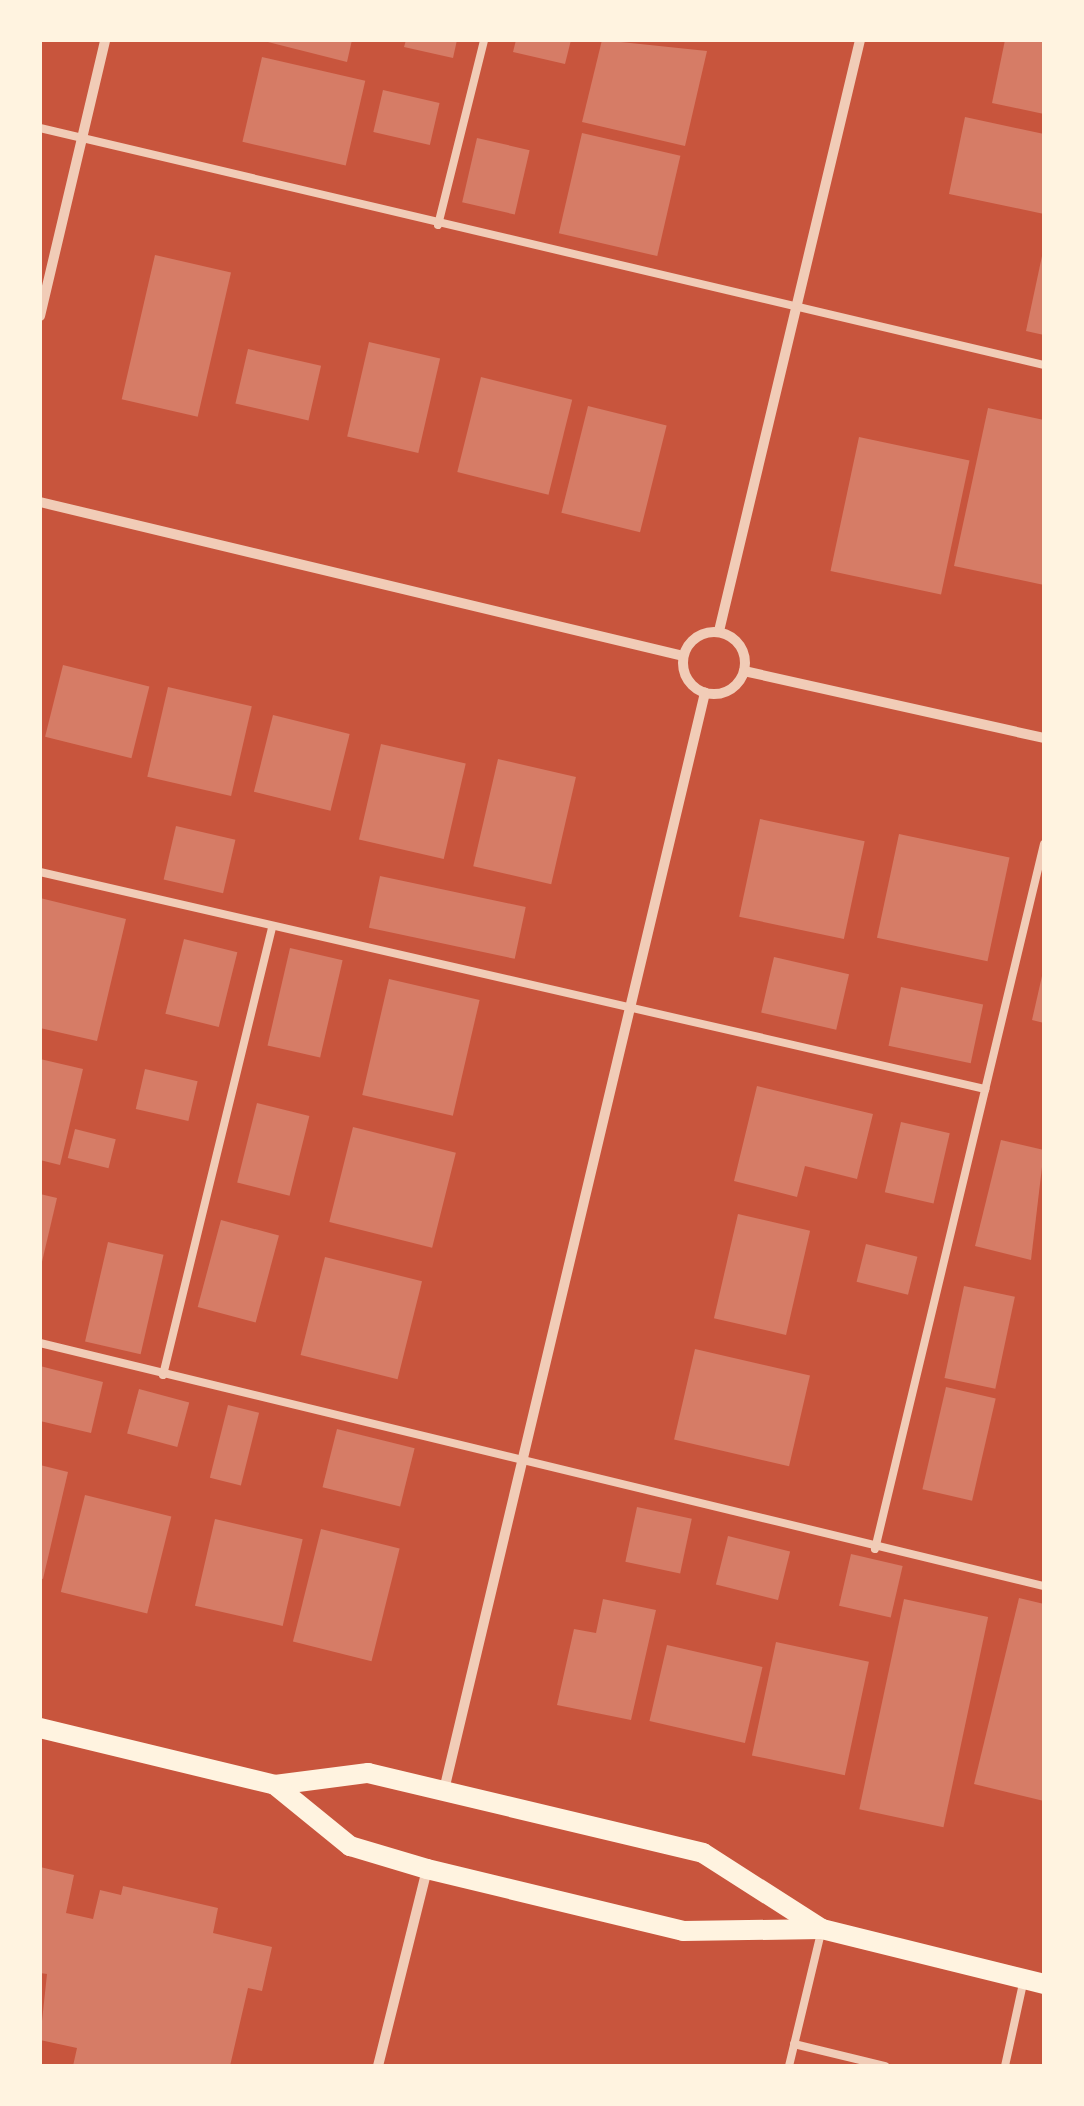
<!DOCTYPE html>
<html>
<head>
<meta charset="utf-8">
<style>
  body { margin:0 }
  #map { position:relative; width:1084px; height:2106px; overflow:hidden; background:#c8553d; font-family:"Alegreya Sans",sans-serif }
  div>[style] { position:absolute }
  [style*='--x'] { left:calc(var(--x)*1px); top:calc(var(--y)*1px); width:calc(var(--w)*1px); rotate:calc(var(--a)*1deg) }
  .building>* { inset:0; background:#d67c66; transform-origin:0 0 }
  .service>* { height:8px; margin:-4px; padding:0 4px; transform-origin:4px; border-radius:4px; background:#f1ccb7 }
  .minor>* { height:10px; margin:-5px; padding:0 5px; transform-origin:5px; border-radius:5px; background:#f1ccb7 }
  .minor>.ring { margin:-5px; padding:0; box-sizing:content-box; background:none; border:10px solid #f1ccb7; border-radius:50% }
  .secondary>* { height:20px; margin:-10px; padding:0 10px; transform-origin:10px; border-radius:10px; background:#fff3e0 }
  span { translate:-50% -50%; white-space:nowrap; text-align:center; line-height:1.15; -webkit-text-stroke:10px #fff3e0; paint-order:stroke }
  .frame { position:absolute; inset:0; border:42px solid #fff3e0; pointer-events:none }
</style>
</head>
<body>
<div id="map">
  <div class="building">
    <div style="clip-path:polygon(260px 40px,352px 40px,347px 62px)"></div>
    <div style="clip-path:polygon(406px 40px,457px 40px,453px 58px,404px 47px)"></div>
    <div style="clip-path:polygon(516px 40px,571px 40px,565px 64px,513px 52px)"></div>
    <div style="clip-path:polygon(602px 40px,707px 51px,685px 146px,582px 122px)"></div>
    <div style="clip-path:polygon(1005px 40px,1044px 40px,1044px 114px,992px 103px)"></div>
    <div style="left:262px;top:57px;width:106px;height:87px;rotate:13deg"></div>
    <div style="left:383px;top:90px;width:58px;height:43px;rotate:13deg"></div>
    <div style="clip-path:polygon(965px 117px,1044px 134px,1044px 214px,949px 194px)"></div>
    <div style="left:582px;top:133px;width:101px;height:103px;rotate:13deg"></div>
    <div style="left:477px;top:138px;width:54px;height:66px;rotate:13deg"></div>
    <div style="left:155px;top:255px;width:78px;height:148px;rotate:13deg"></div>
    <div style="clip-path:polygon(1042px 256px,1044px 256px,1044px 335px,1026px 331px)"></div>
    <div style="left:369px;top:342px;width:73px;height:97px;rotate:13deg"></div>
    <div style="left:248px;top:349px;width:75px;height:56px;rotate:13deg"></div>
    <div style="left:481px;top:377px;width:94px;height:98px;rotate:14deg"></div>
    <div style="left:588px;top:406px;width:81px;height:110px;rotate:14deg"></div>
    <div style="clip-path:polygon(988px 408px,1044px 420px,1044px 585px,954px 566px)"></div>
    <div style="left:859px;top:437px;width:113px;height:137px;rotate:12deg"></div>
    <div style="left:63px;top:665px;width:89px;height:74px;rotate:14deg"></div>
    <div style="left:168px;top:687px;width:86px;height:92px;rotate:13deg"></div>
    <div style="left:273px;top:715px;width:79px;height:79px;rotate:14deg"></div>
    <div style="left:381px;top:744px;width:87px;height:98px;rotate:13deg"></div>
    <div style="left:498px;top:759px;width:80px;height:110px;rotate:13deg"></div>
    <div style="left:760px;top:819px;width:107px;height:100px;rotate:12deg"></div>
    <div style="left:176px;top:826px;width:61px;height:55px;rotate:13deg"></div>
    <div style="left:899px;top:834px;width:113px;height:106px;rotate:12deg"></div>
    <div style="left:380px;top:876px;width:149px;height:53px;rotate:12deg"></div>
    <div style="clip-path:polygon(40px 898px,126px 919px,97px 1041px,40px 1028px)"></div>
    <div style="left:184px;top:939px;width:55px;height:77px;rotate:14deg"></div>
    <div style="left:290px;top:948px;width:54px;height:100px;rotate:13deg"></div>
    <div style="left:774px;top:957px;width:77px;height:57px;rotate:13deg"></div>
    <div style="clip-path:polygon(1042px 976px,1044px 976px,1044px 1023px,1032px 1020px)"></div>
    <div style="left:389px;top:979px;width:93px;height:119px;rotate:13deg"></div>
    <div style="left:901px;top:987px;width:84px;height:60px;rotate:12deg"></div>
    <div style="clip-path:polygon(40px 1059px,83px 1069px,60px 1165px,40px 1160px)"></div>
    <div style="left:145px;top:1069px;width:54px;height:41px;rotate:13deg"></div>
    <div style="clip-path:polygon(757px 1086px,873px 1114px,857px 1179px,805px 1166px,797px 1197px,734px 1181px)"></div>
    <div style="left:257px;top:1103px;width:54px;height:82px;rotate:14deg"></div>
    <div style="left:901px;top:1122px;width:50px;height:72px;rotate:13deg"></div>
    <div style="left:353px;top:1127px;width:106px;height:98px;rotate:14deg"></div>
    <div style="left:75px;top:1129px;width:42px;height:30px;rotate:14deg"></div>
    <div style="clip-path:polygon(1001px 1140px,1044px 1150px,1031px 1260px,975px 1246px)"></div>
    <div style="clip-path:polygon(40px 1194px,57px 1198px,41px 1266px,40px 1265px)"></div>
    <div style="left:738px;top:1214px;width:74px;height:107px;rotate:13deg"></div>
    <div style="left:221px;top:1220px;width:60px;height:90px;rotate:15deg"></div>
    <div style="left:108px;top:1242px;width:57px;height:102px;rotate:13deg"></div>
    <div style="left:866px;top:1244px;width:53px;height:39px;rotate:14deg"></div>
    <div style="left:325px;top:1257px;width:100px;height:101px;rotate:14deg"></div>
    <div style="left:964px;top:1286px;width:52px;height:94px;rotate:12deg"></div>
    <div style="left:695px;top:1349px;width:118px;height:93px;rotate:13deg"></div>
    <div style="clip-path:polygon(40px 1366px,103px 1382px,91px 1433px,40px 1421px)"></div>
    <div style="left:946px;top:1387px;width:51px;height:105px;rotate:13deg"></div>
    <div style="left:139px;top:1389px;width:52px;height:46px;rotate:15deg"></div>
    <div style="left:228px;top:1405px;width:32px;height:75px;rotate:14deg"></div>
    <div style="left:337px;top:1429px;width:80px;height:60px;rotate:14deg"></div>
    <div style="clip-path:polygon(40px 1465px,68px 1472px,43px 1579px,40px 1578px)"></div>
    <div style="left:85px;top:1495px;width:89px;height:100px;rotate:14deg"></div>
    <div style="left:637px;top:1507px;width:56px;height:56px;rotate:12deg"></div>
    <div style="left:215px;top:1519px;width:90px;height:89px;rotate:13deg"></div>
    <div style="left:321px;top:1529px;width:81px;height:116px;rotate:14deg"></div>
    <div style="left:728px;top:1536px;width:64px;height:50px;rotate:14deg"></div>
    <div style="left:851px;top:1554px;width:53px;height:53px;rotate:13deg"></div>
    <div style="clip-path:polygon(1019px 1598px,1044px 1604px,1044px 1801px,974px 1784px)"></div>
    <div style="clip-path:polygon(603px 1599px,656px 1610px,631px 1720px,557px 1705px,574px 1629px,596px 1633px)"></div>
    <div style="left:904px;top:1599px;width:86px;height:215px;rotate:12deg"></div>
    <div style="left:776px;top:1642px;width:95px;height:116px;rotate:12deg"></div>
    <div style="left:667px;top:1645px;width:98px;height:78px;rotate:13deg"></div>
    <div style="clip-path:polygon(40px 1867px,74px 1875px,66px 1913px,93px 1919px,100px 1890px,121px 1895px,123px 1886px,218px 1908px,213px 1933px,272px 1947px,262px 1991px,248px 1988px,230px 2066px,73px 2066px,77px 2048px,40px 2040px,47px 1974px,40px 1973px)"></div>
  </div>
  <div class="service">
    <div style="--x:40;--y:128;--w:1032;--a:13.28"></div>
    <div style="--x:438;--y:225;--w:191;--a:-76"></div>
    <div style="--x:40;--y:872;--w:970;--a:12.93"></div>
    <div style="--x:40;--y:1343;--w:1033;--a:13.61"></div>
    <div style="--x:163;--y:1375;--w:461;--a:-76.3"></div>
    <div style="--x:875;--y:1549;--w:725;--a:-76.52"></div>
    <div style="--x:794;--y:2044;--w:94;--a:13.6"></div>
    <div style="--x:789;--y:2066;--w:141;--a:-76.5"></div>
    <div style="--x:1005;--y:2066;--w:89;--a:-77.7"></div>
  </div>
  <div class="minor">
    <div style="--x:40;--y:316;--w:284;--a:-76.7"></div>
    <div style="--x:40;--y:502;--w:661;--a:13.47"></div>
    <div style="--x:719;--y:631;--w:608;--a:-76.58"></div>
    <div class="ring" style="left:683px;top:632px;width:52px;height:52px"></div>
    <div style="--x:744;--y:671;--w:307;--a:12.6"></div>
    <div style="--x:444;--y:1790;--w:1128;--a:-76.62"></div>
    <div style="--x:378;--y:2066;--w:203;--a:-76"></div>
  </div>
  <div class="secondary">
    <div style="--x:40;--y:1728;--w:242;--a:13.6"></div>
    <div style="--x:275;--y:1785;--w:94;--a:-7.4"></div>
    <div style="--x:368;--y:1773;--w:344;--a:13.4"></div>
    <div style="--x:703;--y:1853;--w:141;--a:32.6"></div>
    <div style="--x:275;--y:1785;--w:97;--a:39.1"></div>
    <div style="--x:350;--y:1846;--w:80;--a:16.6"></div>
    <div style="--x:427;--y:1869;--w:263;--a:13.6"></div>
    <div style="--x:683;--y:1931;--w:139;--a:-0.8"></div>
    <div style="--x:822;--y:1929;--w:229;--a:13.9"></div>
  </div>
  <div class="frame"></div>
</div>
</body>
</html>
